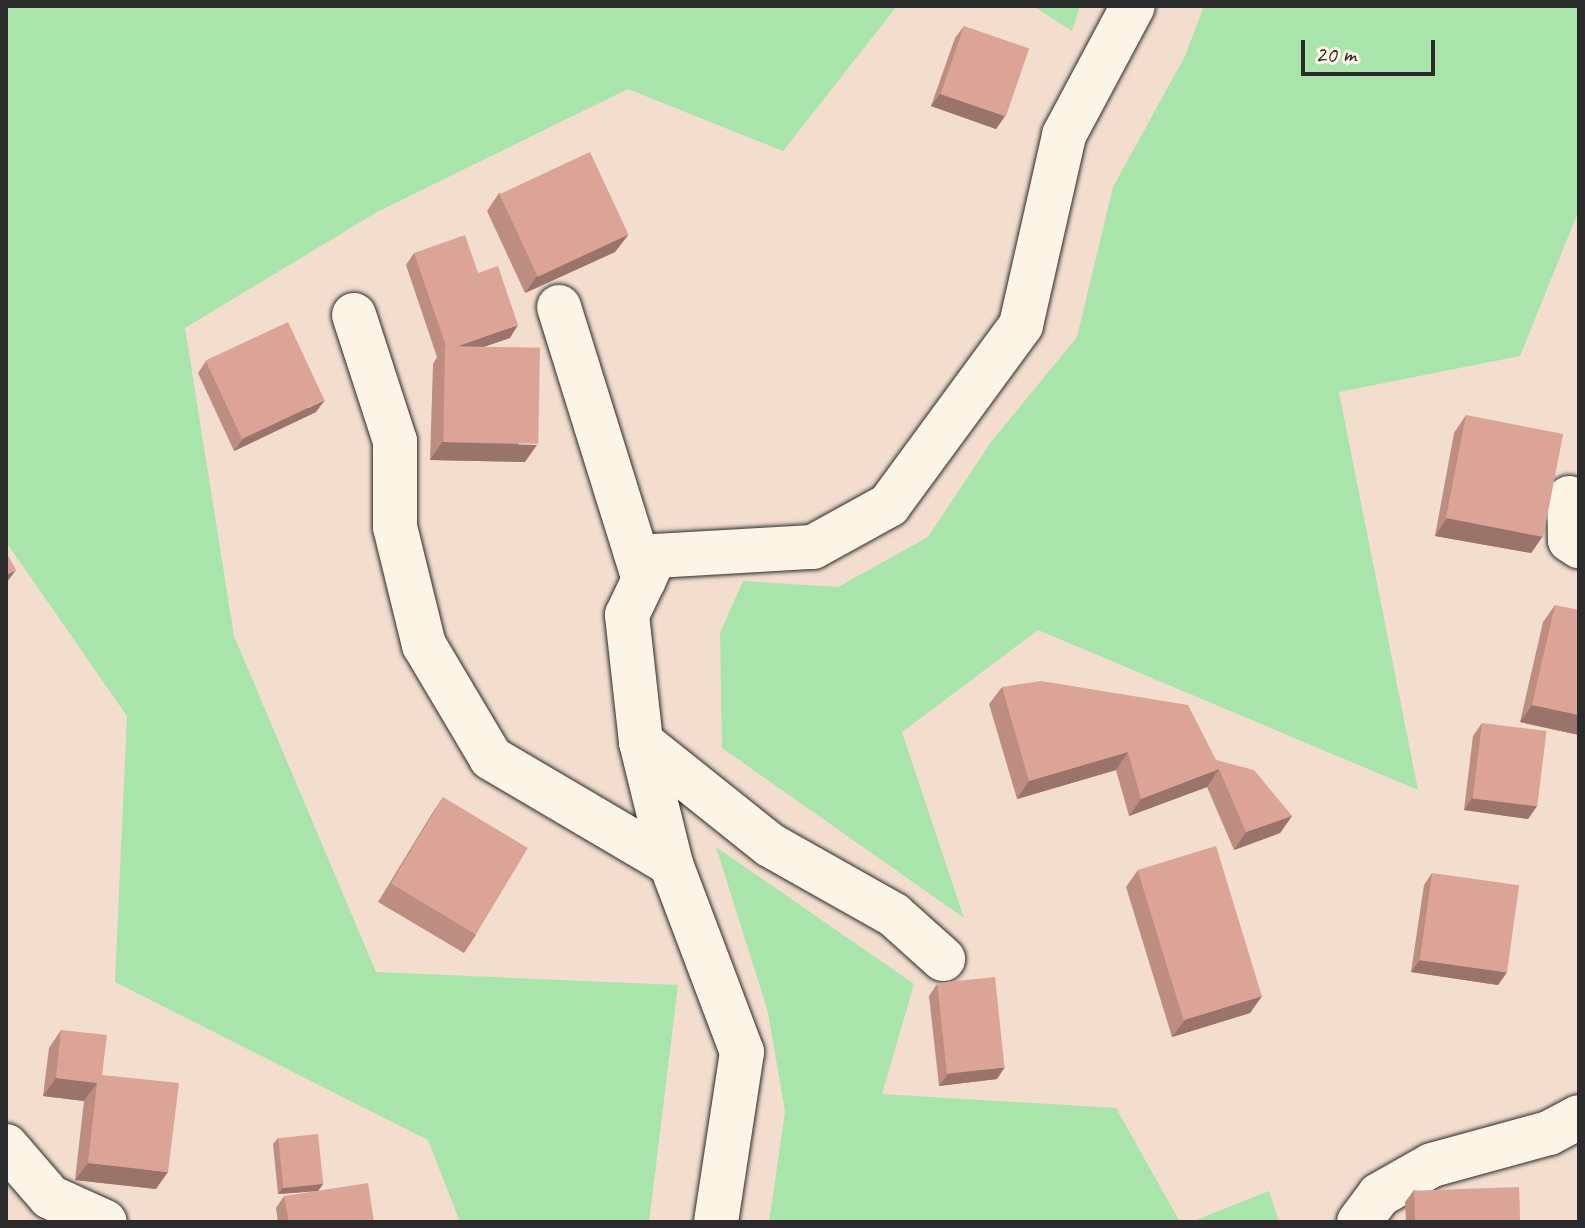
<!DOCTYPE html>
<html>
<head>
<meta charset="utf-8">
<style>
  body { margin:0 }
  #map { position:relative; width:1585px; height:1228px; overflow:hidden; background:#f2ddce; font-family:Caveat,sans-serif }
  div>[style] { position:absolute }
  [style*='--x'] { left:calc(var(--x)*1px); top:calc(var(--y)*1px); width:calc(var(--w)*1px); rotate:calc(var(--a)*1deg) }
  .green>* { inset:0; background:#a9e4aa }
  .roads { filter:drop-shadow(0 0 2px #2b2b2b) drop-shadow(0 0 2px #2b2b2b) }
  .minor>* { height:44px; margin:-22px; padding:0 22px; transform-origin:22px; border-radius:22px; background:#fcf5e5 }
  .wall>* { inset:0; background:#bd8d82 }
  .shaded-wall>* { inset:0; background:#9a736a }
  .building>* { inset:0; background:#dca497; transform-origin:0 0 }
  span { translate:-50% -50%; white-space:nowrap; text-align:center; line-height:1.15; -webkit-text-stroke:8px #fcf5e5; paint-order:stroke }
  .frame { position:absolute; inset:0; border:8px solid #2b2b2b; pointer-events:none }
  .scale { position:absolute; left:1301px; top:40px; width:134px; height:36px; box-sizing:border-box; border:4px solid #2b2b2b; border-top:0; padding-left:10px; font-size:24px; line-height:28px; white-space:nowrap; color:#2b2b2b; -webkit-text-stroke:6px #fcf5e5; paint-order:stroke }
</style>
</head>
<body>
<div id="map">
  <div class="green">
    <div style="clip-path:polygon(6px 6px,897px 6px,783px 151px,628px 89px,377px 212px,185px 328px,234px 636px,376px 972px,678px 985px,649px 1222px,460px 1222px,428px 1140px,115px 982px,127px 716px,6px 542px)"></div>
    <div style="clip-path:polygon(1033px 6px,1080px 6px,1072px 31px)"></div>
    <div style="clip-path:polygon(1204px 6px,1579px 6px,1579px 210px,1520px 356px,1339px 392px,1418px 790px,1038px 630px,902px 732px,964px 918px,722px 748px,720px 633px,743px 581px,838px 587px,928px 537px,991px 442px,1077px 337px,1113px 187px,1185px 56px)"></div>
    <div style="clip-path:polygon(716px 847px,914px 984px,882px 1094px,1116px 1108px,1180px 1222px,769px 1222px,785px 1112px,768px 1012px)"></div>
    <div style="clip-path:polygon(1269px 1191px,1279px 1222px,1191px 1222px)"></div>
  </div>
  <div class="roads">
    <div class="minor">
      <div style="--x:559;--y:307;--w:286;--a:72.7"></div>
      <div style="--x:354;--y:315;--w:133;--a:72"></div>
      <div style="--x:395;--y:441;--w:86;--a:90"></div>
      <div style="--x:395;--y:527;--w:122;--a:76.2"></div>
      <div style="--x:424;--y:645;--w:131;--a:59.3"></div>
      <div style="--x:491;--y:758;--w:209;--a:30.5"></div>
      <div style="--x:1569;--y:498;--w:42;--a:88.6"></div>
      <div style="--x:1570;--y:540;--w:11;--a:34"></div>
      <div style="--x:641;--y:742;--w:165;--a:38.6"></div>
      <div style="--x:770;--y:845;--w:142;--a:29.4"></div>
      <div style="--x:894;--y:915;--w:66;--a:41.9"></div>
      <div style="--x:6;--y:1146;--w:67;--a:49.2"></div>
      <div style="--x:50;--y:1197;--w:60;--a:24.4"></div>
      <div style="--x:716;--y:1222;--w:172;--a:-81.3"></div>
      <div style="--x:742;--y:1052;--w:201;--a:-110.7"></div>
      <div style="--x:671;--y:864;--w:126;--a:-103.8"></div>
      <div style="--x:641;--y:742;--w:128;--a:-96.3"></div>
      <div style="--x:627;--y:615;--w:65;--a:-64.6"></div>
      <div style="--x:655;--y:556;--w:158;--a:-3.3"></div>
      <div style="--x:813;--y:547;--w:87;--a:-28.9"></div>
      <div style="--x:889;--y:505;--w:223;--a:-53.7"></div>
      <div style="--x:1021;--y:325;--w:195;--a:-77.2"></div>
      <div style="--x:1064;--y:135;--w:146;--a:-61.9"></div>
      <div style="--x:1359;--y:1222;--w:34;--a:-53"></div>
      <div style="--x:1379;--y:1195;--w:61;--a:-29.5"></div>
      <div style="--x:1432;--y:1165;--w:121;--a:-15.3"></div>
      <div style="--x:1549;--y:1133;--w:34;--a:-28"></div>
    </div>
  </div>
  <div class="wall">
    <div style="clip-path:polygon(964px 26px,1005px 116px,996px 129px,931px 106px,955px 38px)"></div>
    <div style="clip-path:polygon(499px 193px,628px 235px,615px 252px,525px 293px,487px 211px)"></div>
    <div style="clip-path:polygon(414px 253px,478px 273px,510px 338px,483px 347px,525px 462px,430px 460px,433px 364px,437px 357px,406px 265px)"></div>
    <div style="clip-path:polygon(206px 361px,316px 412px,234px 451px,198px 373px)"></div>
    <div style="clip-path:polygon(1466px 415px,1543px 536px,1531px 553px,1435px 536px,1454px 433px)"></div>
    <div style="clip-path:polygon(1555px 605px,1579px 735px,1520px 722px,1543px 622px)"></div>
    <div style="clip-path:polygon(1002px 687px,1216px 760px,1292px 816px,1280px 833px,1234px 850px,1207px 787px,1129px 816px,1116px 770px,1017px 799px,989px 704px)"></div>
    <div style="clip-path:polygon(1482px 723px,1537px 806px,1528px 819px,1464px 810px,1473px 736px)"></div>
    <div style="clip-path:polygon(443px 797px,476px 935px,464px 953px,378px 902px,431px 815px)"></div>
    <div style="clip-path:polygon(1138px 870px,1262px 996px,1250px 1013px,1172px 1037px,1126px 887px)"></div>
    <div style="clip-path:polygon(1432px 873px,1507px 972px,1498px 985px,1411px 972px,1424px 885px)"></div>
    <div style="clip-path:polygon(937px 984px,997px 1079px,939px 1086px,929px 996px)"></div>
    <div style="clip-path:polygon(61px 1030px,102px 1075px,156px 1189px,75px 1180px,84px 1101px,43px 1096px,49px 1048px)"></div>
    <div style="clip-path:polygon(278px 1138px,323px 1184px,318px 1191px,278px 1194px,273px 1144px)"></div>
    <div style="clip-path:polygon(1414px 1190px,1520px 1222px,1406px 1222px,1405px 1202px)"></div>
    <div style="clip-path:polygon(284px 1196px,374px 1222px,278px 1222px,276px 1208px)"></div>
  </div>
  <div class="shaded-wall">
    <div style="clip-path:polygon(940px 94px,1005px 116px,996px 129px,931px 106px)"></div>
    <div style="clip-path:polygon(628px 235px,615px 252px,525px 293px,537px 276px)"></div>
    <div style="clip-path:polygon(518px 325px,510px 338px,445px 360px,448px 350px)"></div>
    <div style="clip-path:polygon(325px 400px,316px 412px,234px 451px,243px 439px)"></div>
    <div style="clip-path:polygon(442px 442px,537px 445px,525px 462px,430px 460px)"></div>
    <div style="clip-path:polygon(1447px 518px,1543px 536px,1531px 553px,1435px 536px)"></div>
    <div style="clip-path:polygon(16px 570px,7px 582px,6px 583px,6px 575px)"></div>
    <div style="clip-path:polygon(1532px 705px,1579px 715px,1579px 735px,1520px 722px)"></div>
    <div style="clip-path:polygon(1128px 752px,1116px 770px,1017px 799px,1029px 781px)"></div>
    <div style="clip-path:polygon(1219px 769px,1207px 787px,1129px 816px,1141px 799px)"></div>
    <div style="clip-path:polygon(1472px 798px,1537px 806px,1528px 819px,1464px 810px)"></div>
    <div style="clip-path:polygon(1292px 816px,1280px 833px,1234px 850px,1246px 832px)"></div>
    <div style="clip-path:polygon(1420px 960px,1507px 972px,1498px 985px,1411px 972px)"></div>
    <div style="clip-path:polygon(1262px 996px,1250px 1013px,1172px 1037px,1185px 1020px)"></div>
    <div style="clip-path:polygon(1005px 1067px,997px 1079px,939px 1086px,948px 1074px)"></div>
    <div style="clip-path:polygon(56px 1078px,97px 1083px,84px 1101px,43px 1096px)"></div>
    <div style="clip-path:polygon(88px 1163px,168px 1172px,156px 1189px,75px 1180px)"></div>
    <div style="clip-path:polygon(323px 1184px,318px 1191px,278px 1194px,283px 1188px)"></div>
  </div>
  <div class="building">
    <div style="left:964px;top:26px;width:69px;height:72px;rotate:19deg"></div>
    <div style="left:590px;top:152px;width:91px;height:100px;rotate:65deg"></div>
    <div style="clip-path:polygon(465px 235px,478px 273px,498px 266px,518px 325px,458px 346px,446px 346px,414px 253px)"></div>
    <div style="left:288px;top:322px;width:86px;height:91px;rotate:65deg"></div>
    <div style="left:445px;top:346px;width:95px;height:96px;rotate:1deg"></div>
    <div style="left:1466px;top:415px;width:99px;height:105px;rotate:11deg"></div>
    <div style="clip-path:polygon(6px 552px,16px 570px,6px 575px)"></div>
    <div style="clip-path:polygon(1555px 605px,1579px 610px,1579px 715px,1532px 705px)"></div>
    <div style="clip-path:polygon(1041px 681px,1188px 705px,1216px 760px,1254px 770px,1292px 816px,1246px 832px,1219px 769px,1141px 799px,1128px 752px,1029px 781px,1002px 687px)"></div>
    <div style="left:1482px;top:723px;width:65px;height:76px;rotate:7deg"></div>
    <div style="left:443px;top:797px;width:99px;height:101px;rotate:31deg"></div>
    <div style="left:1216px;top:846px;width:157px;height:82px;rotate:73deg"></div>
    <div style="left:1432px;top:873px;width:88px;height:88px;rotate:8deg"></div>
    <div style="left:995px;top:977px;width:91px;height:58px;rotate:84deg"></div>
    <div style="clip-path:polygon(61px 1030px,107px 1035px,102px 1075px,179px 1083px,168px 1172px,88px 1163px,97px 1083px,56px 1078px)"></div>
    <div style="left:318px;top:1134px;width:50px;height:40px;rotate:84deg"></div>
    <div style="clip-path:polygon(368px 1183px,374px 1222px,289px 1222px,284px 1196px)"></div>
    <div style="left:1519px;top:1187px;width:35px;height:105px;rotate:88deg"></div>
  </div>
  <div class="frame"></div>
  <div class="scale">20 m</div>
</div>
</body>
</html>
